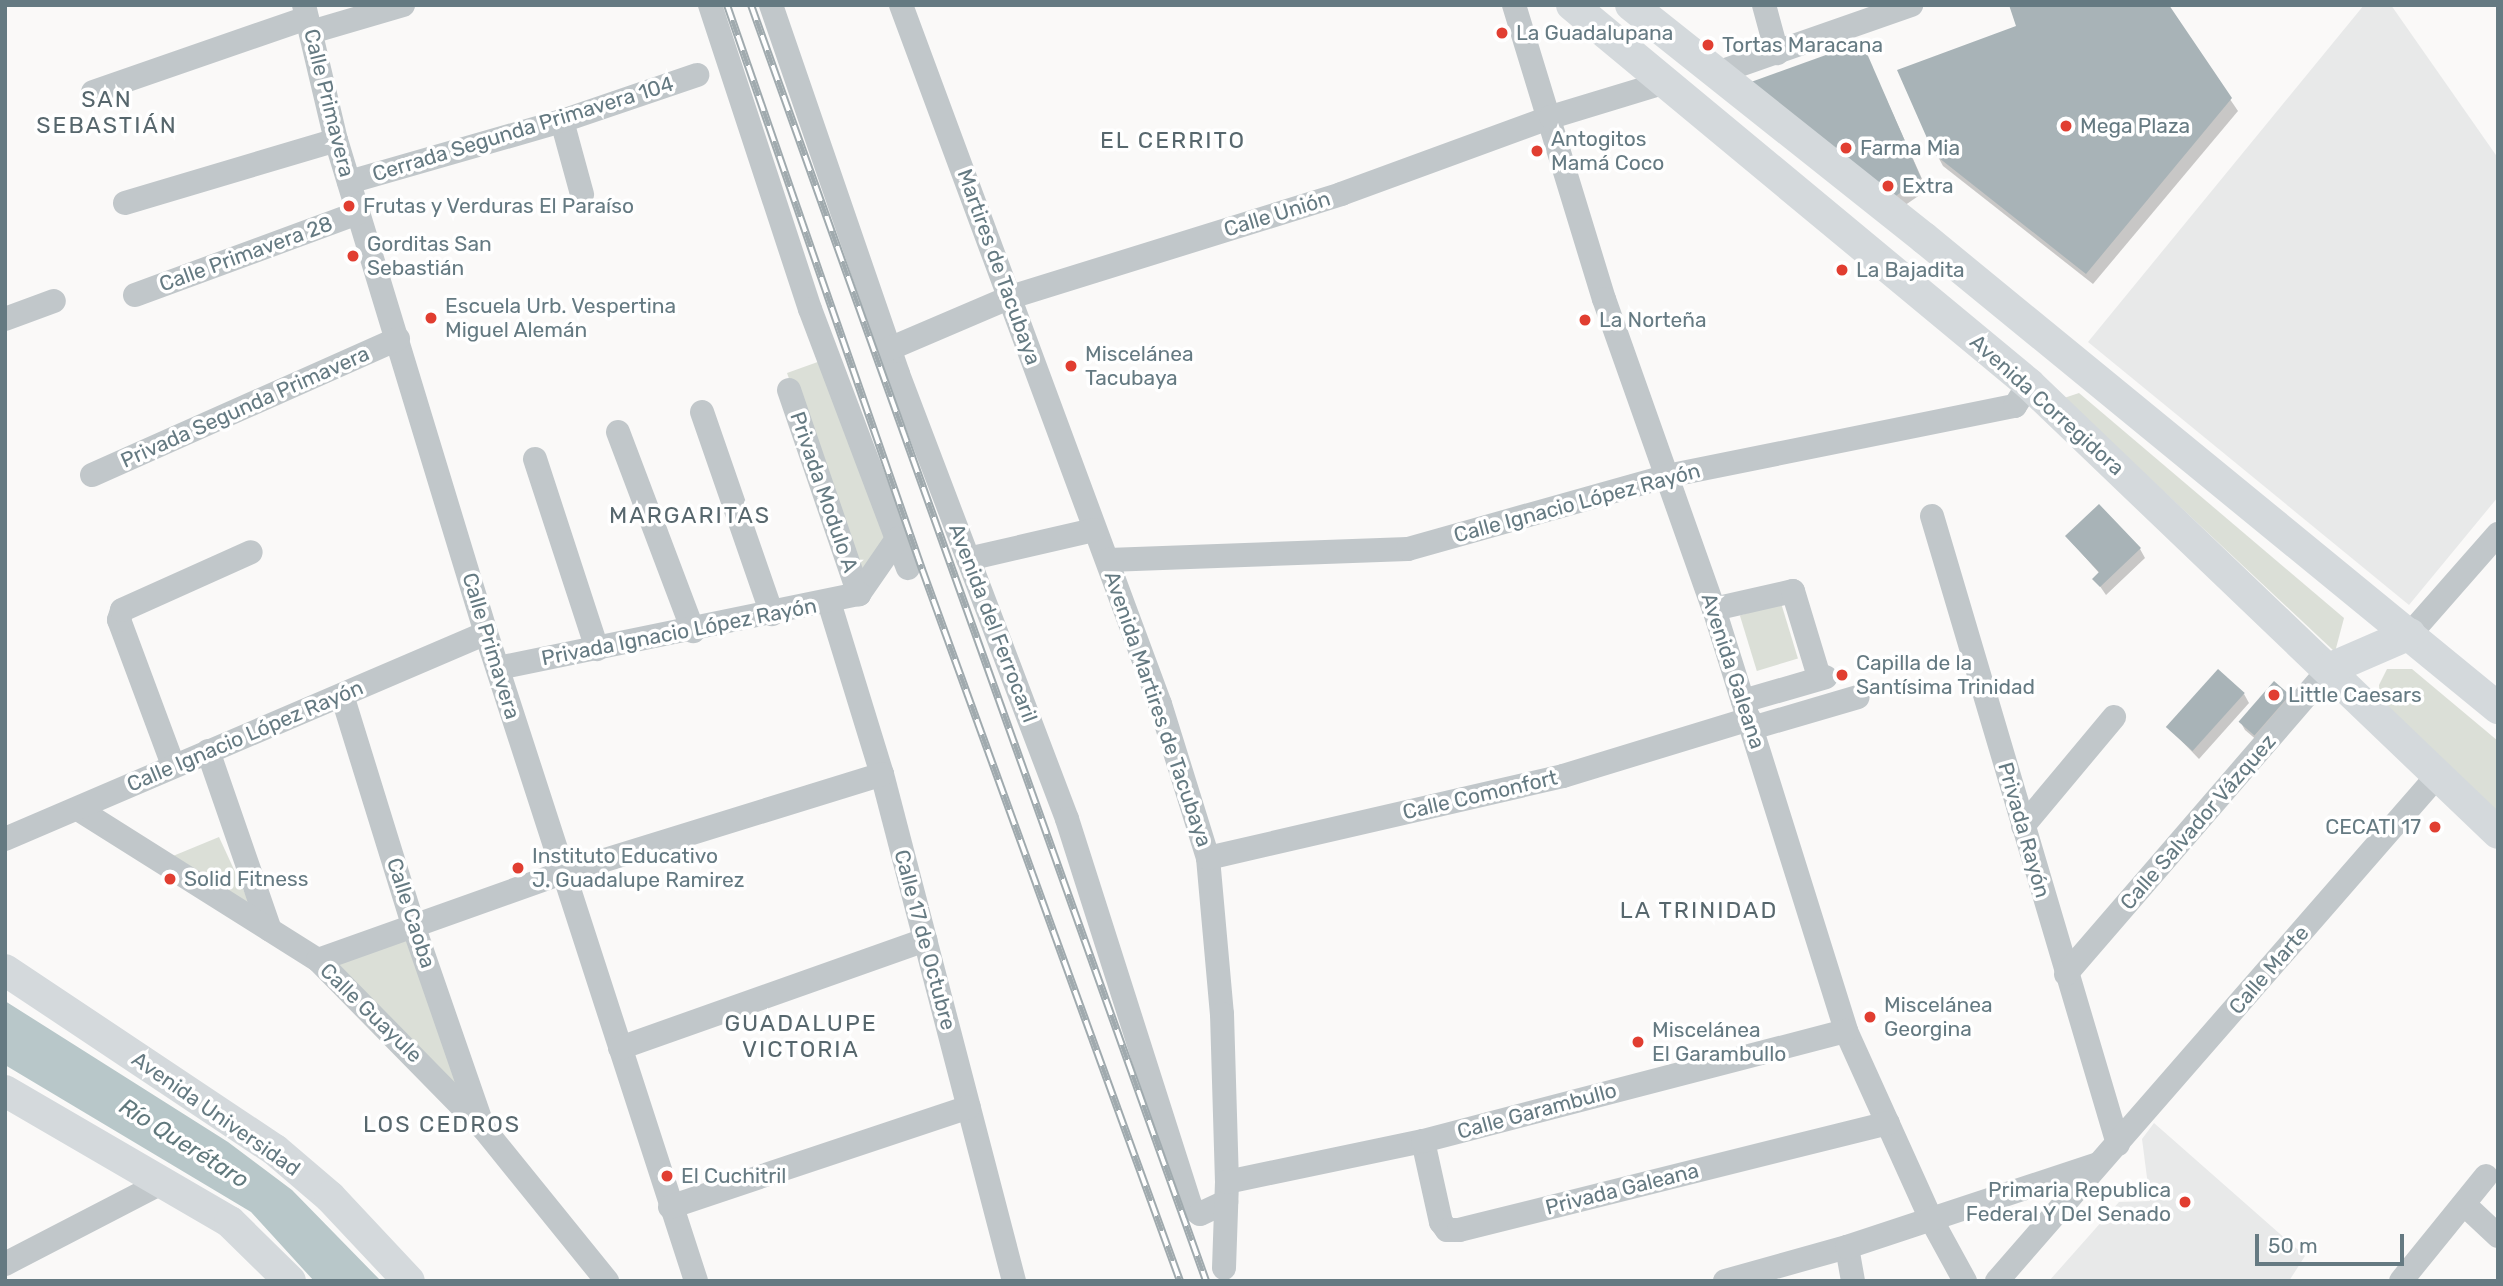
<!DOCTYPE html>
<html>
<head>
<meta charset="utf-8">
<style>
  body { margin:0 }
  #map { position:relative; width:2503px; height:1286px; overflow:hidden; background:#faf9f8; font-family:Rubik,sans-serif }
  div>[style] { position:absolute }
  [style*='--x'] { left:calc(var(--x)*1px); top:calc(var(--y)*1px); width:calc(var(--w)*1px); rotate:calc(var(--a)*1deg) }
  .built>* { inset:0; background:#e8e9e9 }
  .green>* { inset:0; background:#dbdfd7; transform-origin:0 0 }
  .water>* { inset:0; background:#b8c7c9 }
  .shadow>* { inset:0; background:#0003 }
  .building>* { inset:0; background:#a8b3b7; transform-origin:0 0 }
  .minor>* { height:24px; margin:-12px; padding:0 12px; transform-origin:12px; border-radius:12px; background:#c1c7ca }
  .major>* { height:32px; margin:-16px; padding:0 16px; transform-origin:16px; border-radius:16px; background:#d4d9dc }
  .rail>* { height:8px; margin-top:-4px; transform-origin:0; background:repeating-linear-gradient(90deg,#fff 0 16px,#a0aaae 0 32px); box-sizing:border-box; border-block:2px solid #a0aaae }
  .dots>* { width:19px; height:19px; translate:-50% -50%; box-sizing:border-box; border:4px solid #fff; border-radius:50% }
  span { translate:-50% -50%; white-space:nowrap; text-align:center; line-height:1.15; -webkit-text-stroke:7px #fff; paint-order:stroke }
  .poi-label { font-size:21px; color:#657a82 }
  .left { translate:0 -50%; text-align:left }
  .right { translate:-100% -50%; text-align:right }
  .street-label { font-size:21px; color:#657a82 }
  .neighbourhood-label { font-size:23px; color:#57676d; letter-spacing:2px }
  .water-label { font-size:23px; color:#60787c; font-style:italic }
  .frame { position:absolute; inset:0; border:7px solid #657a82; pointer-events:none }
  .scale { position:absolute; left:2255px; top:1234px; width:149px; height:32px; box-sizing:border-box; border:4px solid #657a82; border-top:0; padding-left:9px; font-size:21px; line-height:24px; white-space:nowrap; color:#657a82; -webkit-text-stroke:5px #fff; paint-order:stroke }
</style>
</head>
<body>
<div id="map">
  <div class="built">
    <div style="clip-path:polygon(2364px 5px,2391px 5px,2498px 158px,2498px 497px,2409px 605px,2088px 342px)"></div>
    <div style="clip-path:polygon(2154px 1123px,2305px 1256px,2289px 1281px,2049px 1281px,2119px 1202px,2150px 1201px,2142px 1139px)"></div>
  </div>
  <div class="green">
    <div style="clip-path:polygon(826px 359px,888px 534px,861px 582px,787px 373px)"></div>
    <div style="clip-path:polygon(2079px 393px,2344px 618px,2335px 652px,2064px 398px)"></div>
    <div style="left:1781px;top:603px;width:58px;height:43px;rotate:73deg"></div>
    <div style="clip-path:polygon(2387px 669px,2412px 669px,2498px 741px,2498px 816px,2380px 705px,2379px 685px)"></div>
    <div style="clip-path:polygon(219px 837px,254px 913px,173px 856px)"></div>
    <div style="clip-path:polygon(409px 934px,477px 1117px,332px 963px)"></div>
  </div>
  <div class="water">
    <div style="clip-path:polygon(5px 1001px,228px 1142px,292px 1190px,381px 1281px,314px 1281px,251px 1212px,5px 1065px)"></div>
  </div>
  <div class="shadow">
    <div style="clip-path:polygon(2166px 5px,2238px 111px,2093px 284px,1943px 166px,1936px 153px,2019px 27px)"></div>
    <div style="clip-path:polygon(1867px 56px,1927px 190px,1901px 208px,1760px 94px)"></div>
    <div style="clip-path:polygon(2067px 537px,2140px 549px,2145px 558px,2106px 595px,2095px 579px,2100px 574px)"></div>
    <div style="clip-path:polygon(2244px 694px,2249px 703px,2199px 759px,2169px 728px)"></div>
    <div style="clip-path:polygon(2288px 696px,2293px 705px,2259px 742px,2245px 730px,2240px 721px)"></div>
  </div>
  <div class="building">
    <div style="clip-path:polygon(2009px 5px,2169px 5px,2232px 98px,2086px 274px,1934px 154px,1897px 70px,2016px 26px)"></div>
    <div style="clip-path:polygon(1862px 42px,1921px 178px,1893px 198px,1751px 82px)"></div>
    <div style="clip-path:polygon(2099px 504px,2141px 548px,2100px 587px,2092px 579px,2099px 572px,2065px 536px)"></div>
    <div style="left:2218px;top:669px;width:36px;height:78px;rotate:42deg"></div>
    <div style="left:2274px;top:681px;width:21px;height:54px;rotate:41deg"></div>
  </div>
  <div class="minor">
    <div style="--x:304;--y:5;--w:139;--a:76.7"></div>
    <div style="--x:336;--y:140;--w:515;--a:73.08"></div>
    <div style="--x:486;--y:633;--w:681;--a:72.04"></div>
    <div style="--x:710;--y:5;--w:320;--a:71.8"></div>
    <div style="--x:810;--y:309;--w:277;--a:69.3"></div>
    <div style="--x:771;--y:5;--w:390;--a:71"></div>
    <div style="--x:898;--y:374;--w:476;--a:69.2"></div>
    <div style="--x:1067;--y:819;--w:407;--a:72.3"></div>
    <div style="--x:1191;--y:1207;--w:11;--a:38"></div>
    <div style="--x:1200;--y:1214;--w:29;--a:-25"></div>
    <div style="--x:901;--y:5;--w:745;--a:69.67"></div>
    <div style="--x:1160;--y:704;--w:161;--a:72.7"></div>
    <div style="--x:1208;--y:858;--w:157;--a:84.9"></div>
    <div style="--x:1222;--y:1014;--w:168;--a:88.3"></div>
    <div style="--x:1227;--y:1182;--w:86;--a:92"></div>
    <div style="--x:1514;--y:5;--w:307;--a:73"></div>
    <div style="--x:1604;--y:299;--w:329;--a:70.5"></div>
    <div style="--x:1714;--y:609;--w:442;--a:72.6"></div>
    <div style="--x:1846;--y:1031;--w:206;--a:65.7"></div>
    <div style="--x:1931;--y:1219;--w:71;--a:61.3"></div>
    <div style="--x:1764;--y:5;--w:50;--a:74.8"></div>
    <div style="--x:311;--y:32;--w:96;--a:-16.4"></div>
    <div style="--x:1714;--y:74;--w:209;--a:-19.3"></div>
    <div style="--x:93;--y:92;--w:226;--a:-19.1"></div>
    <div style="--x:562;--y:121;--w:76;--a:74.7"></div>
    <div style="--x:349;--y:182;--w:222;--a:-16"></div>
    <div style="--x:562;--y:121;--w:143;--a:-18.8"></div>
    <div style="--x:125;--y:203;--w:220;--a:-16.6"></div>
    <div style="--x:135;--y:295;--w:238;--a:-20.2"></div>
    <div style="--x:5;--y:319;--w:52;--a:-20.2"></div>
    <div style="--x:889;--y:349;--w:133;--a:-23.1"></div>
    <div style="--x:1011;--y:297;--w:346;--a:-17.3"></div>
    <div style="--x:1341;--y:194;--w:224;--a:-20.1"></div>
    <div style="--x:1551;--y:117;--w:120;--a:-16.9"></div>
    <div style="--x:789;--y:390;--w:216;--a:71.1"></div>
    <div style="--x:702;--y:412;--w:214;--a:70.9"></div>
    <div style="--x:618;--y:432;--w:213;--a:69.3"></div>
    <div style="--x:535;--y:459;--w:200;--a:71.9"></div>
    <div style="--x:92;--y:475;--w:335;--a:-24"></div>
    <div style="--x:1932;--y:516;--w:655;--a:73.5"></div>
    <div style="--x:968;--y:559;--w:129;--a:-13"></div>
    <div style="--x:1108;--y:560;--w:300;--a:-2.1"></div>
    <div style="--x:1408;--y:549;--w:269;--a:-15.7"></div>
    <div style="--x:1667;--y:476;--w:355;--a:-11.4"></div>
    <div style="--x:2015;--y:406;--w:26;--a:-58"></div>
    <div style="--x:859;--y:594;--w:67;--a:-55.4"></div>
    <div style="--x:829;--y:602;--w:180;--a:72.9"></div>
    <div style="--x:882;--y:774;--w:524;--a:75.41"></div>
    <div style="--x:1714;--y:609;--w:81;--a:-12.8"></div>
    <div style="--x:1793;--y:591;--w:83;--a:73.1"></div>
    <div style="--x:2410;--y:634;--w:133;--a:-48.7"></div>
    <div style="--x:498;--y:668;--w:369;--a:-11.6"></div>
    <div style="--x:342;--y:695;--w:241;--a:72.8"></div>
    <div style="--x:413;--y:925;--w:204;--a:70.9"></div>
    <div style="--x:1743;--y:701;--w:86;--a:-16.1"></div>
    <div style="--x:1752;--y:728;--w:110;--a:-16.3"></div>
    <div style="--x:208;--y:751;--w:189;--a:70.9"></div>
    <div style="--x:173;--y:765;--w:155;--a:-110.4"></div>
    <div style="--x:119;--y:620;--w:10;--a:-73"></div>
    <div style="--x:122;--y:610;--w:141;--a:-24.2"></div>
    <div style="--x:78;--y:809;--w:284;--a:32.2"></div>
    <div style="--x:318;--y:960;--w:237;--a:45.5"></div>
    <div style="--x:484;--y:1129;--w:196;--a:51"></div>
    <div style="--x:2023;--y:826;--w:142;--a:-50.1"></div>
    <div style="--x:5;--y:839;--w:523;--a:-23.18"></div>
    <div style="--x:1208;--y:858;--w:364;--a:-13"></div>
    <div style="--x:1563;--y:776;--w:195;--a:-17"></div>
    <div style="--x:318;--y:960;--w:260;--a:-19.6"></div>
    <div style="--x:563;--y:873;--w:334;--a:-17.2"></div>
    <div style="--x:2066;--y:974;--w:403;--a:-49.2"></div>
    <div style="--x:620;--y:1048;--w:324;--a:-19.5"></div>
    <div style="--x:1423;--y:1141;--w:83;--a:77.5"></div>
    <div style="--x:1441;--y:1222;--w:10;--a:53"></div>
    <div style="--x:1447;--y:1230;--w:12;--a:0"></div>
    <div style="--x:1459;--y:1230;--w:442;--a:-14"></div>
    <div style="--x:1227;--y:1182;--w:200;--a:-11.8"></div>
    <div style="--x:1423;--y:1141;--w:437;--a:-14.6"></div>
    <div style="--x:2466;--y:1206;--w:44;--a:43.2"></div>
    <div style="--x:670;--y:1207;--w:315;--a:-18.5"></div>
    <div style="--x:1847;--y:1247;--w:35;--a:80"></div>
    <div style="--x:5;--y:1264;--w:178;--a:-27.4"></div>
    <div style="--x:1725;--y:1281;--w:127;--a:-15.6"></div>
    <div style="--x:1847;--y:1247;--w:264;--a:-18.3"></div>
    <div style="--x:1997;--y:1281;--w:671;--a:-48.93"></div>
    <div style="--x:2401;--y:1281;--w:135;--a:-51"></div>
  </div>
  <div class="major">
    <div style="--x:1572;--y:5;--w:594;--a:39.67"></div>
    <div style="--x:2029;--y:384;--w:649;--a:43.75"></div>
    <div style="--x:1631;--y:5;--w:374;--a:38.5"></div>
    <div style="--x:1924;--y:238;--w:742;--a:39.31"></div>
    <div style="--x:2329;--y:669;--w:88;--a:-23.4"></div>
    <div style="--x:5;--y:970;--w:324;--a:33.7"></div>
    <div style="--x:275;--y:1150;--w:72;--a:40.5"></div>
    <div style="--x:330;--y:1197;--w:115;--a:46.8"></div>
    <div style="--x:5;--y:1091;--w:260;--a:30.2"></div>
    <div style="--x:230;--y:1222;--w:84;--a:44.5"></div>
  </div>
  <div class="rail">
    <div style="--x:727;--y:5;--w:597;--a:70.93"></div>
    <div style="--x:922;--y:569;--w:757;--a:70.08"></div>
    <div style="--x:751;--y:5;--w:1355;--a:70.37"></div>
  </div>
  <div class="dots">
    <div style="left:1502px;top:33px;background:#e13e31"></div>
    <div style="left:1708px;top:45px;background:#e13e31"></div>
    <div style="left:2066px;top:126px;background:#e13e31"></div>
    <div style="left:1846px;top:148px;background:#e13e31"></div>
    <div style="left:1537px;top:151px;background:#e13e31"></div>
    <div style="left:1888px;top:186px;background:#e13e31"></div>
    <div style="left:349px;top:206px;background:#e13e31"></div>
    <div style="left:353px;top:256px;background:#e13e31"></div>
    <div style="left:1842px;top:270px;background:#e13e31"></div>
    <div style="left:431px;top:318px;background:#e13e31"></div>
    <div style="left:1585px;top:320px;background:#e13e31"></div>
    <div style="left:1071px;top:366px;background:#e13e31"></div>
    <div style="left:1842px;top:675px;background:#e13e31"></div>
    <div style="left:2274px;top:695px;background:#e13e31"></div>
    <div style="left:2435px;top:827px;background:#e13e31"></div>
    <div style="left:518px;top:868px;background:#e13e31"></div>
    <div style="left:170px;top:879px;background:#e13e31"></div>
    <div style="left:1870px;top:1017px;background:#e13e31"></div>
    <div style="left:1638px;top:1042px;background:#e13e31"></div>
    <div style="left:667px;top:1176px;background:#e13e31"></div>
    <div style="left:2185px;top:1202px;background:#e13e31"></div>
  </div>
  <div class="poi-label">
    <span class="left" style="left:1516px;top:33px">La Guadalupana</span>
    <span class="left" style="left:1722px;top:45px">Tortas Maracana</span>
    <span class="left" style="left:2080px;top:126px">Mega Plaza</span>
    <span class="left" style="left:1551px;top:151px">Antogitos<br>Mamá Coco</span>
    <span class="left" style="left:1860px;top:148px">Farma Mia</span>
    <span class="left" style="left:1902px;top:186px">Extra</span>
    <span class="left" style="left:363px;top:206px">Frutas y Verduras El Paraíso</span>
    <span class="left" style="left:367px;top:256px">Gorditas San<br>Sebastián</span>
    <span class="left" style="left:1856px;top:270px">La Bajadita</span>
    <span class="left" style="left:445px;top:318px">Escuela Urb. Vespertina<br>Miguel Alemán</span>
    <span class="left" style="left:1599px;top:320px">La Norteña</span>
    <span class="left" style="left:1085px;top:366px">Miscelánea<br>Tacubaya</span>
    <span class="left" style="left:1856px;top:675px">Capilla de la<br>Santísima Trinidad</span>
    <span class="left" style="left:2288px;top:695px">Little Caesars</span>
    <span class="right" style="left:2421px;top:827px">CECATI 17</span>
    <span class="left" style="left:532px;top:868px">Instituto Educativo<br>J. Guadalupe Ramirez</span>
    <span class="left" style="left:184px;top:879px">Solid Fitness</span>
    <span class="left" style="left:1884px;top:1017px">Miscelánea<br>Georgina</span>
    <span class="left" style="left:1652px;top:1042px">Miscelánea<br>El Garambullo</span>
    <span class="left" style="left:681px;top:1176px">El Cuchitril</span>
    <span class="right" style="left:2171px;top:1202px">Primaria Republica<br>Federal Y Del Senado</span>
  </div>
  <div class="street-label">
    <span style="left:329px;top:103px;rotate:76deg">Calle Primavera</span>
    <span style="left:523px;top:129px;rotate:-17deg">Cerrada Segunda Primavera 104</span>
    <span style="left:1277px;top:214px;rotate:-17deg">Calle Unión</span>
    <span style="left:246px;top:254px;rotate:-20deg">Calle Primavera 28</span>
    <span style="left:999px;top:267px;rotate:70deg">Martires de Tacubaya</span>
    <span style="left:2047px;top:405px;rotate:42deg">Avenida Corregidora</span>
    <span style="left:245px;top:407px;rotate:-24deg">Privada Segunda Primavera</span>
    <span style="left:824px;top:492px;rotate:71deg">Privada Modulo A</span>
    <span style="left:1577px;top:503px;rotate:-15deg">Calle Ignacio López Rayón</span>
    <span style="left:993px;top:623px;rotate:69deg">Avenida del Ferrocaril</span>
    <span style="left:679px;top:632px;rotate:-11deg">Privada Ignacio López Rayón</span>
    <span style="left:491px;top:646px;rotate:73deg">Calle Primavera</span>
    <span style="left:1733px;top:671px;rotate:72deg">Avenida Galeana</span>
    <span style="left:1158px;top:709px;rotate:71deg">Avenida Martires de Tacubaya</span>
    <span style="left:245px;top:736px;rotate:-23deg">Calle Ignacio López Rayón</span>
    <span style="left:1480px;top:795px;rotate:-13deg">Calle Comonfort</span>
    <span style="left:2198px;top:822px;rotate:-49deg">Calle Salvador Vázquez</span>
    <span style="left:2024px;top:830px;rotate:74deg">Privada Rayón</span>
    <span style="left:411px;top:913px;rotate:72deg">Calle Caoba</span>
    <span style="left:925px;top:940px;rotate:75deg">Calle 17 de Octubre</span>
    <span style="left:2269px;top:970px;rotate:-49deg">Calle Marte</span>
    <span style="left:371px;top:1013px;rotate:44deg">Calle Guayule</span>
    <span style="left:1537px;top:1111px;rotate:-15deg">Calle Garambullo</span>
    <span style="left:216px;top:1114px;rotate:35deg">Avenida Universidad</span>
    <span style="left:1622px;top:1189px;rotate:-14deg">Privada Galeana</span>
  </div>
  <div class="neighbourhood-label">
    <span style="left:107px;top:112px">SAN<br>SEBASTIÁN</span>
    <span style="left:1173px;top:140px">EL CERRITO</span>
    <span style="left:690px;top:515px">MARGARITAS</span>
    <span style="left:1699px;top:910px">LA TRINIDAD</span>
    <span style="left:801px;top:1036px">GUADALUPE<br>VICTORIA</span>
    <span style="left:442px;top:1124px">LOS CEDROS</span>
  </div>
  <div class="water-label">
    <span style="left:184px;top:1143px;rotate:32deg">Río Querétaro</span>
  </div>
  <div class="frame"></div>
  <div class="scale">50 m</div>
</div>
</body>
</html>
